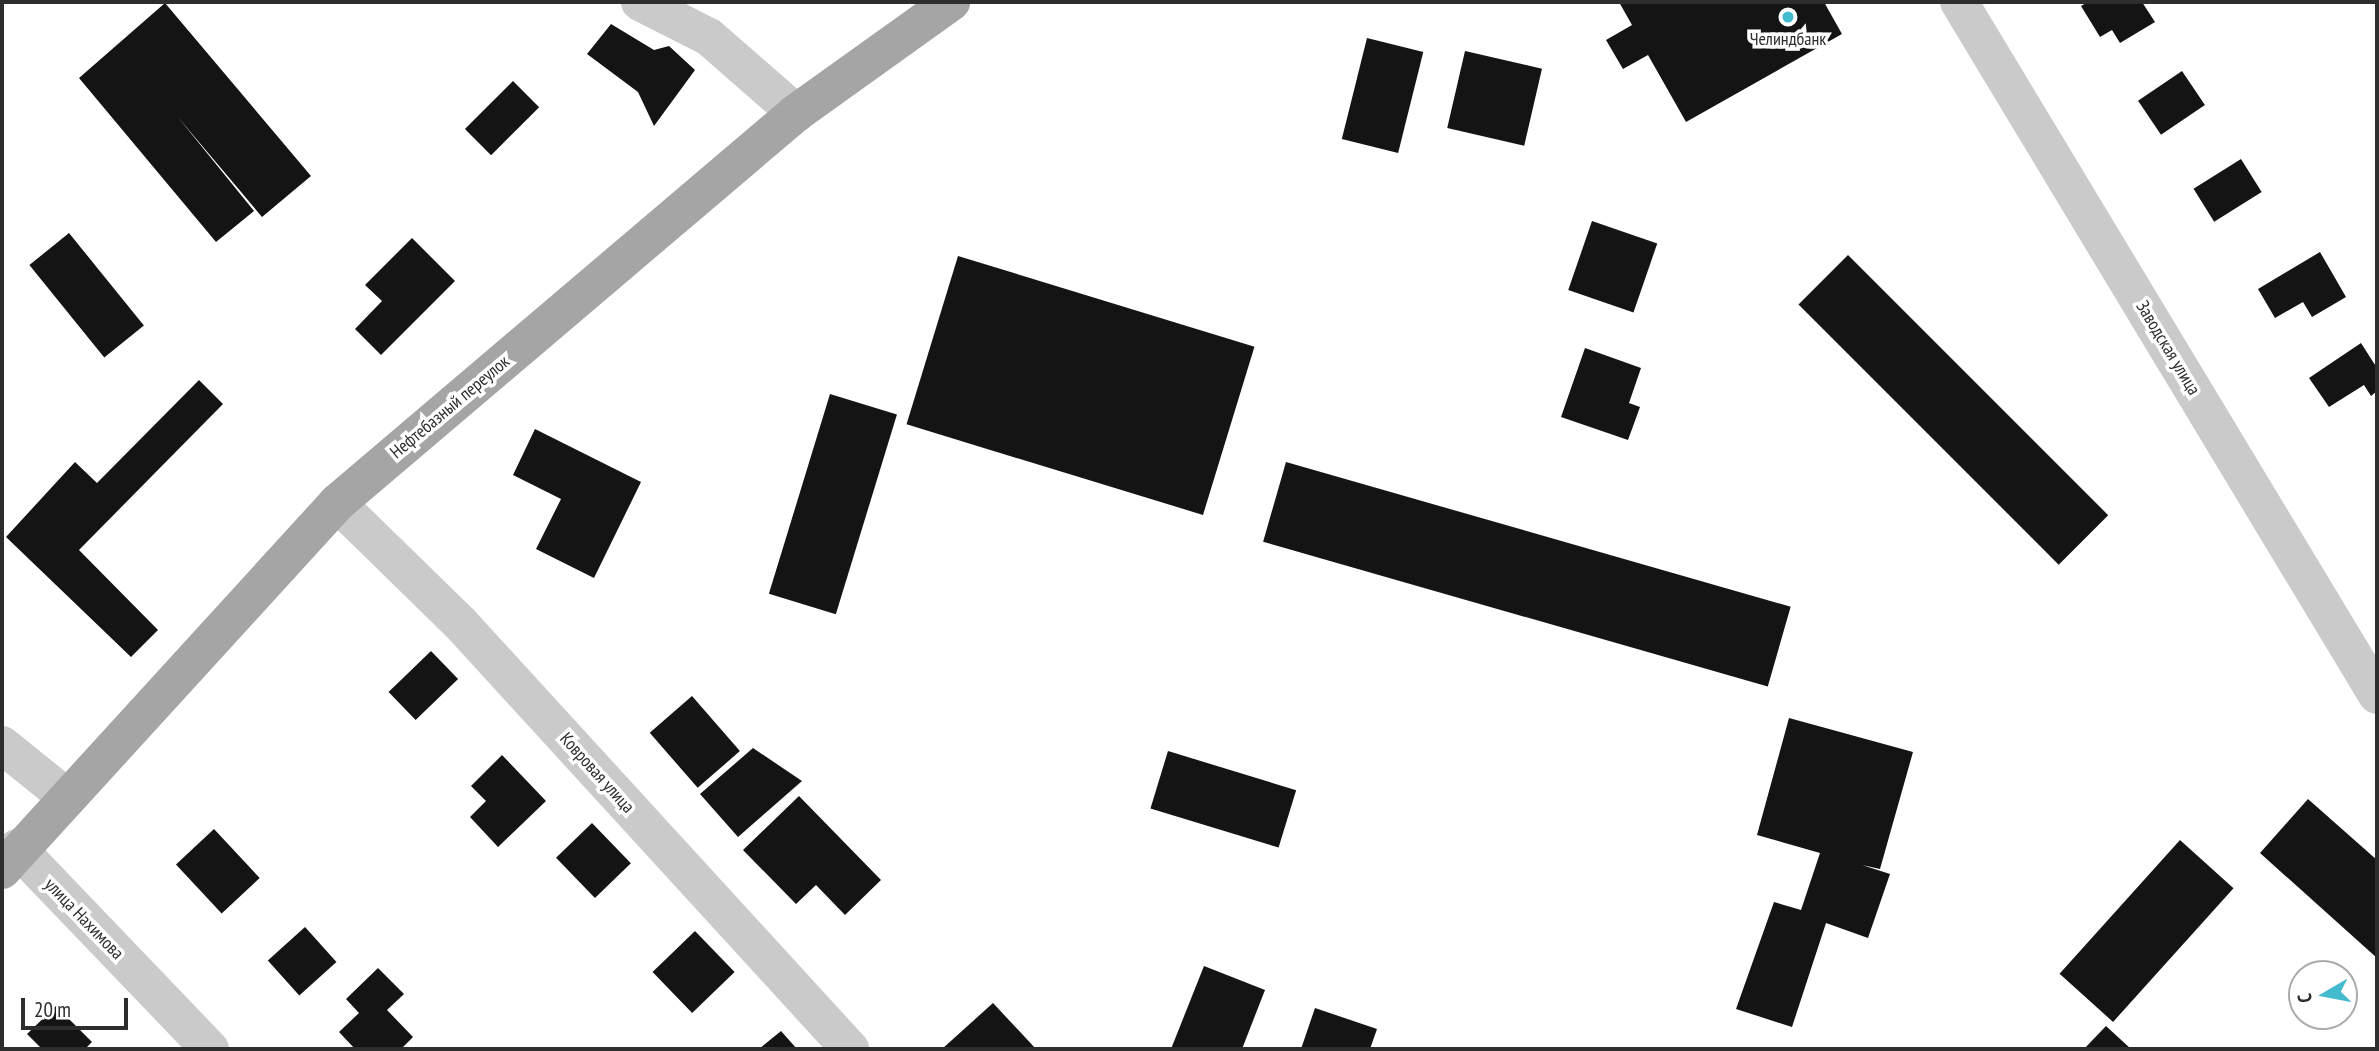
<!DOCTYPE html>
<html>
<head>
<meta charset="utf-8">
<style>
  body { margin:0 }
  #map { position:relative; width:2379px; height:1051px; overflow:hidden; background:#fff; font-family:"PT Sans Narrow",sans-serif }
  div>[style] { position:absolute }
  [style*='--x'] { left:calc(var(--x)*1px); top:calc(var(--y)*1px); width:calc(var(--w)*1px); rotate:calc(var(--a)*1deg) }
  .building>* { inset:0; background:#141414; transform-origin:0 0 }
  .minor>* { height:38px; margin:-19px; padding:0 19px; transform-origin:19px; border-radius:19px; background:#cacaca }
  .major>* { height:38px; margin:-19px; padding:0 19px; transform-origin:19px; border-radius:19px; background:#a5a5a5 }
  .dots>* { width:19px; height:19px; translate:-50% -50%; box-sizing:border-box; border:4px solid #fff; border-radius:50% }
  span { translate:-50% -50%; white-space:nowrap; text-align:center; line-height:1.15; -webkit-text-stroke:7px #fff; paint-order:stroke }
  .poi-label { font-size:18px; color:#2d2d2d }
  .street-label { font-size:18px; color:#2d2d2d }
  .frame { position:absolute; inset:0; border:4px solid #2d2d2d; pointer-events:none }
  .north { position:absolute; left:2288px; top:960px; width:70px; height:70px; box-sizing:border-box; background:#fff; border:2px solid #ababab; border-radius:50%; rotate:260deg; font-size:19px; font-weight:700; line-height:28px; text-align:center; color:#2d2d2d }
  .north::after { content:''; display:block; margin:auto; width:24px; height:32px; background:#44bacf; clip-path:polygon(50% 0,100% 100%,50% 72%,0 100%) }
  .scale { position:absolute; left:21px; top:998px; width:107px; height:32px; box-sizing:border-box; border:4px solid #2d2d2d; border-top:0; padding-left:9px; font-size:21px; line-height:24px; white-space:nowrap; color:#2d2d2d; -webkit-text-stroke:5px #fff; paint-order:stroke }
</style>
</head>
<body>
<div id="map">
  <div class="building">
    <div style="clip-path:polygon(1619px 2px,1824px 2px,1842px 34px,1686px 122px,1648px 55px,1623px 69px,1606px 40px,1632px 25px)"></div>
    <div style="clip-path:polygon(2088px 2px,2142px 2px,2155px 22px,2120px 43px,2112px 30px,2100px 37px,2081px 6px)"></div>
    <div style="clip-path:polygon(165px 3px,311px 176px,262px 217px,177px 116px,254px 211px,216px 242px,79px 78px)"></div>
    <div style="clip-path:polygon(611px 24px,654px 50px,669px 46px,695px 70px,654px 126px,638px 92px,587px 54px)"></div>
    <div style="left:1367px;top:38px;width:58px;height:104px;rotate:14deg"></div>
    <div style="left:1465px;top:51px;width:79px;height:79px;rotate:13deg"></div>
    <div style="left:2182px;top:71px;width:41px;height:53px;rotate:56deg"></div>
    <div style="left:513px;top:81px;width:37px;height:68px;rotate:45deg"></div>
    <div style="left:2241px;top:159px;width:39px;height:56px;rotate:58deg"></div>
    <div style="left:1592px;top:221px;width:69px;height:73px;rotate:19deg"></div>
    <div style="left:69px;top:233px;width:119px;height:51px;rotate:51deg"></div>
    <div style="clip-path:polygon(412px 238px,455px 281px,381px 355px,355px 329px,382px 301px,365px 285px)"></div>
    <div style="clip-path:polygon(2320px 252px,2346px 297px,2312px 317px,2303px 302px,2275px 318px,2258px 289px)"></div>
    <div style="left:1848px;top:255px;width:368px;height:70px;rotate:45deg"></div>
    <div style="left:958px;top:256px;width:310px;height:176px;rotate:17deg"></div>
    <div style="clip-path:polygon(2361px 343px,2377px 368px,2377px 391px,2371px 396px,2364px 385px,2329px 407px,2309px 378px)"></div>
    <div style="clip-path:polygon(1585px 348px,1641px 368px,1629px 403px,1640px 407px,1628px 440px,1561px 417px)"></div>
    <div style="clip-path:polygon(199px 380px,223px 404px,79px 550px,158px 630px,131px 657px,6px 537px,75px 462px,97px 483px)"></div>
    <div style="left:830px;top:394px;width:70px;height:209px;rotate:17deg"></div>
    <div style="clip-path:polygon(535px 429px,641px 482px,594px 578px,536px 549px,561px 499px,513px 475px)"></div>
    <div style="left:1286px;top:462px;width:525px;height:83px;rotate:16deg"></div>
    <div style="left:431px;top:651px;width:39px;height:59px;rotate:46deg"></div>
    <div style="left:692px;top:696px;width:73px;height:56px;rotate:49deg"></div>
    <div style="clip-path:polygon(1789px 718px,1913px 752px,1880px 869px,1862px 865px,1890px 874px,1868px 938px,1826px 923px,1792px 1027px,1736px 1009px,1774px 902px,1801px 910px,1820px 853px,1757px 835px)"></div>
    <div style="clip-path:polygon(753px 748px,802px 781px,738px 837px,700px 794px)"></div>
    <div style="left:1168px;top:751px;width:134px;height:60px;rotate:17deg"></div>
    <div style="clip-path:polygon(502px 755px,546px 801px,498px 847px,470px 817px,486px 801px,471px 786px)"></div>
    <div style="clip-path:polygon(799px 796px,881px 880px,845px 915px,816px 885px,796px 904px,743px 850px)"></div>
    <div style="clip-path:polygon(2308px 799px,2377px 860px,2377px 958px,2260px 853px)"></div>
    <div style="left:592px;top:823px;width:56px;height:50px;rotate:46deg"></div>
    <div style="left:214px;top:829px;width:67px;height:52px;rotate:47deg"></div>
    <div style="left:2180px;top:840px;width:72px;height:180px;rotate:42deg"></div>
    <div style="left:305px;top:927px;width:47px;height:50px;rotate:48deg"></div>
    <div style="left:695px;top:931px;width:57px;height:59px;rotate:46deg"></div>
    <div style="clip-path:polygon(1204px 966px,1265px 990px,1242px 1049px,1171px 1049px)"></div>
    <div style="clip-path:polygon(378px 968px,404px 994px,387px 1010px,413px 1037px,401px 1049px,355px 1049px,339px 1032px,359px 1013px,346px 999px)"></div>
    <div style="clip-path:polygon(993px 1003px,1036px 1049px,942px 1049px)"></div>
    <div style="clip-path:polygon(56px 1006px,92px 1042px,85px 1049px,42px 1049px,27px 1034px)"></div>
    <div style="clip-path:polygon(1315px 1008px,1377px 1029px,1370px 1049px,1301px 1049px)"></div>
    <div style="clip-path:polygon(2106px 1026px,2131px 1049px,2084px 1049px)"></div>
    <div style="clip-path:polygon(781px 1031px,797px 1049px,759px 1049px)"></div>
  </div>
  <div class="minor">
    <div style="--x:640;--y:2;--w:77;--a:26.9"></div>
    <div style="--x:709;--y:37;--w:116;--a:41.1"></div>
    <div style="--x:1959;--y:2;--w:809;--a:58.9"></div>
    <div style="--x:337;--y:503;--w:172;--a:44.3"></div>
    <div style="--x:460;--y:623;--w:578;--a:47.53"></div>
    <div style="--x:2;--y:745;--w:80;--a:38.9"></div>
    <div style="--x:17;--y:848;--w:279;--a:46.2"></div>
  </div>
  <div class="major">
    <div style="--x:2;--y:870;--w:497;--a:-47.6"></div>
    <div style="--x:337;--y:503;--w:602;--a:-40.35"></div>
    <div style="--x:796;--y:113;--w:191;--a:-35.6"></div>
  </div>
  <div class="dots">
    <div style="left:1788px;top:17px;background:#44bacf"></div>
  </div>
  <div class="poi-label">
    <span style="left:1788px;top:39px">Челиндбанк</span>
  </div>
  <div class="street-label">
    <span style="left:2168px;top:348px;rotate:59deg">Заводская улица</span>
    <span style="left:450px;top:407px;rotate:-40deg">Нефтебазный переулок</span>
    <span style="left:597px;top:773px;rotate:48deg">Ковровая улица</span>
    <span style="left:84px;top:919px;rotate:46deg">улица Нахимова</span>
  </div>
  <div class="frame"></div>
  <div class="north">С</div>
  <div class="scale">20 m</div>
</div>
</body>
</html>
